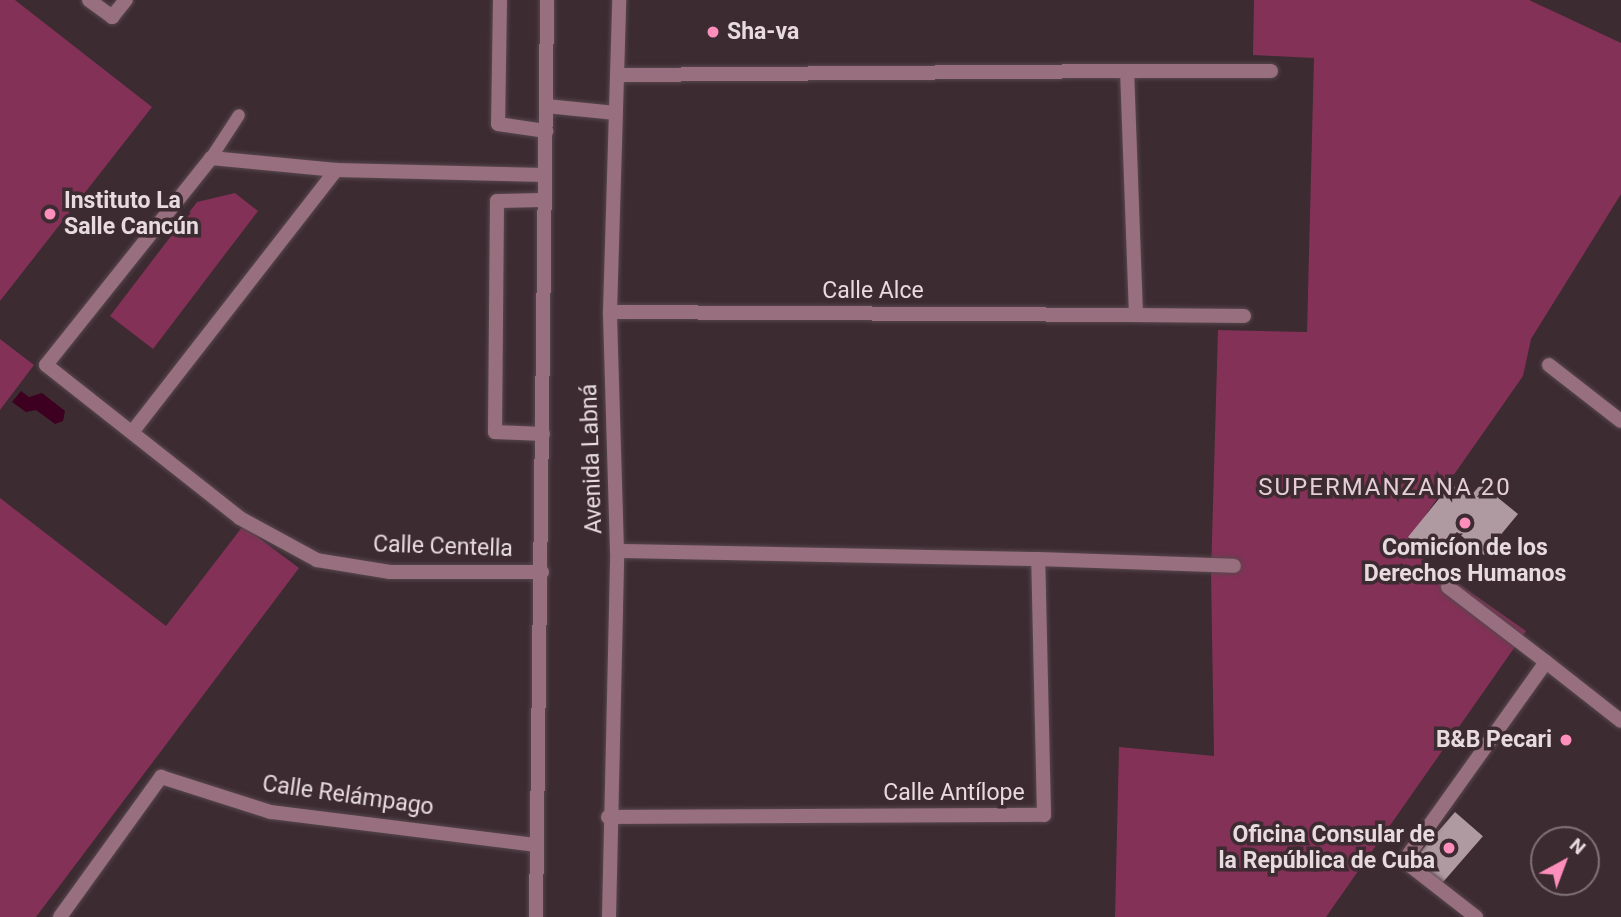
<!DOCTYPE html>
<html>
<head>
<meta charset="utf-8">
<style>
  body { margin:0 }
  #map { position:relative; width:1621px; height:917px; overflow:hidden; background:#3c2b31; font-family:Roboto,sans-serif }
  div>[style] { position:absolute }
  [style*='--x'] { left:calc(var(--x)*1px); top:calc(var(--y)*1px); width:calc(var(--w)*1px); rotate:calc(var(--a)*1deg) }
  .green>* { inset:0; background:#843157 }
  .water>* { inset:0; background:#3e0021 }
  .building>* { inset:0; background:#b09aa2; transform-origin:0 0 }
  .roads { filter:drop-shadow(0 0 2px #57474d) drop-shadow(0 0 2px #57474d) }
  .service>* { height:12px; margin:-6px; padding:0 6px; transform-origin:6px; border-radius:6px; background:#986f7e }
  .minor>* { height:14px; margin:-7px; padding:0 7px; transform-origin:7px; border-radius:7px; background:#986f7e }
  .tertiary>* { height:14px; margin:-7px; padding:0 7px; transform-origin:7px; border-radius:7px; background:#986f7e }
  .dots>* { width:19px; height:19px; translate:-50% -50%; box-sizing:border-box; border:4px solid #3c2b31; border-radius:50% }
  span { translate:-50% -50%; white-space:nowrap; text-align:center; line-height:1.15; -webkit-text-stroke:7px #3c2b31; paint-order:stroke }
  .poi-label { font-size:23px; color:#e7dbdf; font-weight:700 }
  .left { translate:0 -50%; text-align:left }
  .right { translate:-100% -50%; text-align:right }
  .street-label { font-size:23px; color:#e7dbdf }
  .neighbourhood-label { font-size:24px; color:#e4cdd5; letter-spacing:2px }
  .north { position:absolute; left:1530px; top:826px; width:70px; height:70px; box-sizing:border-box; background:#3c2b31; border:2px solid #807177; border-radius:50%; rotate:41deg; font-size:19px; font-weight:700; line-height:28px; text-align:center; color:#e7dbdf }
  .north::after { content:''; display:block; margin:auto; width:24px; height:32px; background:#fe8ebc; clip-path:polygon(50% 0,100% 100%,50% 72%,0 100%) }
</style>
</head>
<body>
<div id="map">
  <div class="green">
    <div style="clip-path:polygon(0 0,15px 0,152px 107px,0 301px)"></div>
    <div style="clip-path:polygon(1254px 0,1529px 0,1621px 43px,1621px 194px,1531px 339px,1523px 376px,1404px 546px,1526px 631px,1326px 917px,1115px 917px,1119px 747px,1214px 756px,1211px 574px,1218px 330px,1307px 332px,1314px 58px,1253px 55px)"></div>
    <div style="clip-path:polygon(235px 193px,258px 211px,153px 349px,110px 316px,197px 202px)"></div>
    <div style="clip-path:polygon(0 339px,34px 365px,0 410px)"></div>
    <div style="clip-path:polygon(0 498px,166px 626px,243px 526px,299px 568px,36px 917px,0 917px)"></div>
  </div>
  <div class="water">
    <div style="clip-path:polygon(21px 391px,29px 397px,42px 393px,65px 411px,63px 421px,55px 424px,36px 410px,26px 412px,12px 402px)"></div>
  </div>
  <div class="building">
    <div style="clip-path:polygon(1451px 484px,1469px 498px,1481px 484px,1518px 514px,1484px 555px,1457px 532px,1435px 558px,1408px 537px)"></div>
    <div style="left:1455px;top:812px;width:37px;height:62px;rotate:41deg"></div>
  </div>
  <div class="roads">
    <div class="service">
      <div style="--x:211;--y:158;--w:51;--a:-56.9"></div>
    </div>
    <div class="minor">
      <div style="--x:89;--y:0;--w:29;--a:36"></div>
      <div style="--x:112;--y:17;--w:22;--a:-51"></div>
      <div style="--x:500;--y:0;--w:124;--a:90.9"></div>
      <div style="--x:498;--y:124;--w:49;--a:8.3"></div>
      <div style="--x:1127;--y:71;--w:144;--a:0"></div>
      <div style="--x:610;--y:312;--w:526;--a:0.33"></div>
      <div style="--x:1136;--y:315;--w:244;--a:-92.1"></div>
      <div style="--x:1127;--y:71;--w:508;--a:179.55"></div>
      <div style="--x:1136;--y:315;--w:108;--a:0.5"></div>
      <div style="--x:1549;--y:365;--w:91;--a:37.9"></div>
      <div style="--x:133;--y:431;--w:331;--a:-52.1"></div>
      <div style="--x:543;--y:434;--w:48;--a:-177.6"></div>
      <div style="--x:495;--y:432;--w:231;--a:-89.5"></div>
      <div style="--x:497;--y:201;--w:47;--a:-1.2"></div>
      <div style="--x:1038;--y:559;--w:196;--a:2"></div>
      <div style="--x:542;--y:572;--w:152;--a:180"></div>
      <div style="--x:390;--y:572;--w:74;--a:-170.7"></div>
      <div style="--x:317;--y:560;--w:88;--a:-151.4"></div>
      <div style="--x:240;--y:518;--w:247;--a:-141.7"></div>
      <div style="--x:46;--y:365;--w:265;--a:-51.4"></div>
      <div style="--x:211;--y:158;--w:126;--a:5.5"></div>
      <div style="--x:336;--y:170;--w:209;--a:1.4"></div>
      <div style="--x:1448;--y:587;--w:123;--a:37.4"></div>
      <div style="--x:608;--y:817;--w:436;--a:-0.3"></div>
      <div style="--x:1044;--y:815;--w:256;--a:-91.3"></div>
      <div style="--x:1038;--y:559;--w:421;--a:-178.9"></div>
      <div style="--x:60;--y:917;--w:173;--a:-54.2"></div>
      <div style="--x:161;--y:777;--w:115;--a:17.7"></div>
      <div style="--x:271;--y:812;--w:267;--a:7.1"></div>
      <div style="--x:1476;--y:917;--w:91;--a:-142.1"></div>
      <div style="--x:1404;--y:861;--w:244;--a:-54.5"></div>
      <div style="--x:1546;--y:662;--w:95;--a:38.2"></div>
    </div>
    <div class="tertiary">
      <div style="--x:546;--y:106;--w:70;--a:5.7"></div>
      <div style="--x:536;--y:917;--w:917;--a:-89.31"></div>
      <div style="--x:609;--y:917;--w:366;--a:-88.7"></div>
      <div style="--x:617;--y:551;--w:239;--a:-91.7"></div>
      <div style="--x:610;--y:312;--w:312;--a:-88.3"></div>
    </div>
  </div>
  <div class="dots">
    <div style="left:713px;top:32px;background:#fe8ebc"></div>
    <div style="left:50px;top:214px;background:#fe8ebc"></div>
    <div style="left:1465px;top:523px;background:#fe8ebc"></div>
    <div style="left:1566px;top:740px;background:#fe8ebc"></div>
    <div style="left:1449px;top:848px;background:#fe8ebc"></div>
  </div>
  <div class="poi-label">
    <span class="left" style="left:727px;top:32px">Sha-va</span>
    <span class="left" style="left:64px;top:214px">Instituto La<br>Salle Cancún</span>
    <span style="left:1465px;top:561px">Comicíon de los<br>Derechos Humanos</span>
    <span class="right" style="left:1552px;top:740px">B&amp;B Pecari</span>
    <span class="right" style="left:1435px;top:848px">Oficina Consular de<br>la República de Cuba</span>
  </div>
  <div class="street-label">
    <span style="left:873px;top:291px">Calle Alce</span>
    <span style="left:592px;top:459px;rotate:-92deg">Avenida Labná</span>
    <span style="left:443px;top:547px;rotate:2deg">Calle Centella</span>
    <span style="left:954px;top:793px">Calle Antílope</span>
    <span style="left:348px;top:796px;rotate:8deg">Calle Relámpago</span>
  </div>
  <div class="neighbourhood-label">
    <span style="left:1385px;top:488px">SUPERMANZANA 20</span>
  </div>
  <div class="north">N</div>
</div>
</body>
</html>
